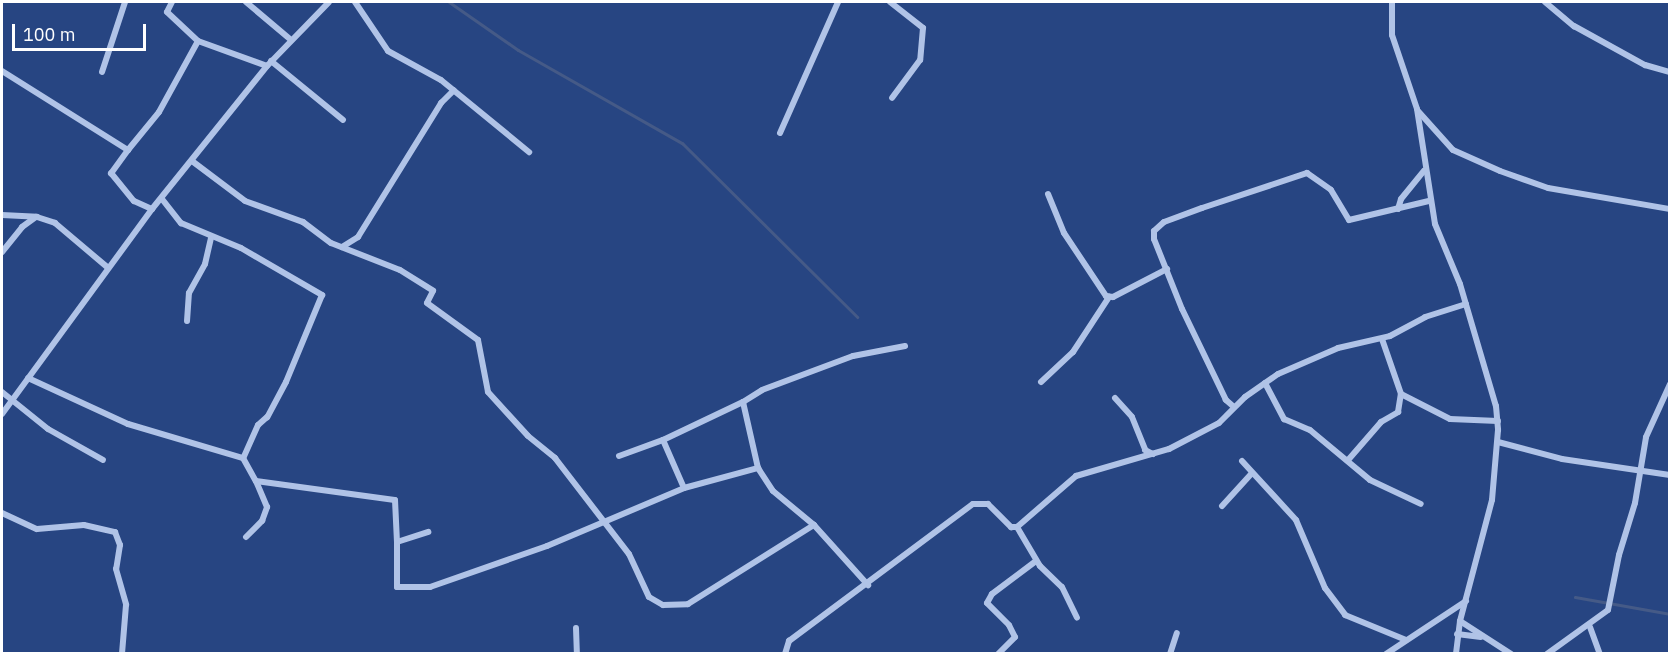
<!DOCTYPE html>
<html>
<head>
<meta charset="utf-8">
<style>
  body { margin:0 }
  #map { position:relative; width:1671px; height:655px; overflow:hidden; background:#274582; font-family:"IBM Plex Sans",sans-serif }
  div>[style] { position:absolute }
  [style*='--x'] { left:calc(var(--x)*1px); top:calc(var(--y)*1px); width:calc(var(--w)*1px); rotate:calc(var(--a)*1deg) }
  .stream>* { height:3px; margin:-1.5px; padding:0 1.5px; transform-origin:1.5px; border-radius:1.5px; background:#455a87 }
  .minor>* { height:6px; margin:-3px; padding:0 3px; transform-origin:3px; border-radius:3px; background:#b0c3e7 }
  span { translate:-50% -50%; white-space:nowrap; text-align:center; line-height:1.15; -webkit-text-stroke:4.5px #274582; paint-order:stroke }
  .frame { position:absolute; inset:0; border:3px solid #fff; pointer-events:none }
  .scale { position:absolute; left:12px; top:24px; width:134px; height:27px; box-sizing:border-box; border:3px solid #fff; border-top:0; padding-left:8px; font-size:18px; line-height:21px; white-space:nowrap; color:#fff; -webkit-text-stroke:4px #274582; paint-order:stroke }
</style>
</head>
<body>
<div id="map">
  <div class="stream">
    <div style="--x:449;--y:2;--w:84;--a:34.8"></div>
    <div style="--x:518;--y:50;--w:189;--a:29.6"></div>
    <div style="--x:682;--y:143;--w:247;--a:44.8"></div>
    <div style="--x:1575;--y:597;--w:97;--a:10.1"></div>
  </div>
  <div class="minor">
    <div style="--x:172;--y:2;--w:11;--a:117"></div>
    <div style="--x:167;--y:12;--w:42;--a:43.1"></div>
    <div style="--x:246;--y:2;--w:57;--a:40.1"></div>
    <div style="--x:355;--y:2;--w:59;--a:56"></div>
    <div style="--x:388;--y:51;--w:60;--a:28.7"></div>
    <div style="--x:441;--y:80;--w:114;--a:39.3"></div>
    <div style="--x:890;--y:2;--w:42;--a:38.2"></div>
    <div style="--x:923;--y:28;--w:32;--a:95"></div>
    <div style="--x:920;--y:60;--w:47;--a:126.4"></div>
    <div style="--x:1392;--y:2;--w:33;--a:90"></div>
    <div style="--x:1392;--y:35;--w:78;--a:71.3"></div>
    <div style="--x:1417;--y:109;--w:116;--a:81.1"></div>
    <div style="--x:1435;--y:224;--w:65;--a:67.4"></div>
    <div style="--x:1460;--y:284;--w:127;--a:73.6"></div>
    <div style="--x:1496;--y:406;--w:24;--a:85"></div>
    <div style="--x:1498;--y:430;--w:70;--a:94.9"></div>
    <div style="--x:1492;--y:500;--w:125;--a:104.8"></div>
    <div style="--x:1460;--y:621;--w:33;--a:97"></div>
    <div style="--x:1545;--y:2;--w:38;--a:40"></div>
    <div style="--x:1574;--y:26;--w:81;--a:28.8"></div>
    <div style="--x:1645;--y:65;--w:26;--a:16"></div>
    <div style="--x:271;--y:61;--w:93;--a:39.3"></div>
    <div style="--x:2;--y:71;--w:149;--a:32.1"></div>
    <div style="--x:128;--y:150;--w:29;--a:126"></div>
    <div style="--x:111;--y:173;--w:36;--a:51"></div>
    <div style="--x:134;--y:201;--w:20;--a:24"></div>
    <div style="--x:102;--y:72;--w:74;--a:-71.8"></div>
    <div style="--x:1418;--y:111;--w:52;--a:48.1"></div>
    <div style="--x:1453;--y:150;--w:51;--a:24.1"></div>
    <div style="--x:1500;--y:171;--w:51;--a:19.5"></div>
    <div style="--x:1548;--y:188;--w:124;--a:9.8"></div>
    <div style="--x:780;--y:133;--w:143;--a:-66.1"></div>
    <div style="--x:128;--y:150;--w:49;--a:-50.8"></div>
    <div style="--x:159;--y:112;--w:81;--a:-61.2"></div>
    <div style="--x:198;--y:41;--w:73;--a:19.9"></div>
    <div style="--x:192;--y:161;--w:66;--a:37"></div>
    <div style="--x:245;--y:201;--w:62;--a:19.9"></div>
    <div style="--x:303;--y:222;--w:35;--a:37"></div>
    <div style="--x:331;--y:243;--w:74;--a:21.4"></div>
    <div style="--x:400;--y:270;--w:39;--a:32"></div>
    <div style="--x:433;--y:291;--w:13;--a:117"></div>
    <div style="--x:427;--y:303;--w:63;--a:36"></div>
    <div style="--x:478;--y:340;--w:53;--a:79.1"></div>
    <div style="--x:488;--y:392;--w:59;--a:47.7"></div>
    <div style="--x:528;--y:436;--w:35;--a:39"></div>
    <div style="--x:555;--y:458;--w:121;--a:52.4"></div>
    <div style="--x:629;--y:554;--w:47;--a:65.1"></div>
    <div style="--x:649;--y:597;--w:16;--a:30"></div>
    <div style="--x:663;--y:605;--w:25;--a:-2"></div>
    <div style="--x:688;--y:604;--w:149;--a:-32.1"></div>
    <div style="--x:814;--y:525;--w:81;--a:48"></div>
    <div style="--x:1048;--y:194;--w:42;--a:67.7"></div>
    <div style="--x:1064;--y:233;--w:76;--a:56.3"></div>
    <div style="--x:1106;--y:296;--w:7;--a:8"></div>
    <div style="--x:1113;--y:297;--w:61;--a:-27.4"></div>
    <div style="--x:162;--y:199;--w:31;--a:52"></div>
    <div style="--x:181;--y:223;--w:65;--a:22.6"></div>
    <div style="--x:241;--y:248;--w:94;--a:30.1"></div>
    <div style="--x:322;--y:295;--w:94;--a:112.5"></div>
    <div style="--x:286;--y:382;--w:40;--a:118"></div>
    <div style="--x:267;--y:417;--w:12;--a:138"></div>
    <div style="--x:258;--y:425;--w:36;--a:114"></div>
    <div style="--x:1398;--y:209;--w:10;--a:-73"></div>
    <div style="--x:1401;--y:199;--w:36;--a:-51"></div>
    <div style="--x:2;--y:215;--w:35;--a:3"></div>
    <div style="--x:37;--y:217;--w:19;--a:18"></div>
    <div style="--x:55;--y:223;--w:68;--a:40.2"></div>
    <div style="--x:342;--y:247;--w:19;--a:-32"></div>
    <div style="--x:358;--y:237;--w:158;--a:-58.2"></div>
    <div style="--x:441;--y:103;--w:18;--a:-45"></div>
    <div style="--x:2;--y:252;--w:32;--a:-51"></div>
    <div style="--x:22;--y:227;--w:17;--a:-36"></div>
    <div style="--x:187;--y:321;--w:28;--a:-86"></div>
    <div style="--x:189;--y:293;--w:33;--a:-61"></div>
    <div style="--x:205;--y:264;--w:27;--a:-77"></div>
    <div style="--x:1382;--y:339;--w:58;--a:70.9"></div>
    <div style="--x:1401;--y:394;--w:55;--a:27"></div>
    <div style="--x:1450;--y:419;--w:48;--a:2.4"></div>
    <div style="--x:28;--y:378;--w:110;--a:24.7"></div>
    <div style="--x:128;--y:424;--w:120;--a:16.5"></div>
    <div style="--x:243;--y:458;--w:26;--a:61"></div>
    <div style="--x:256;--y:481;--w:140;--a:7.8"></div>
    <div style="--x:395;--y:500;--w:42;--a:87.3"></div>
    <div style="--x:397;--y:542;--w:33;--a:-18"></div>
    <div style="--x:1041;--y:382;--w:44;--a:-43.2"></div>
    <div style="--x:1073;--y:352;--w:66;--a:-56.8"></div>
    <div style="--x:1265;--y:383;--w:41;--a:62.2"></div>
    <div style="--x:1284;--y:419;--w:28;--a:23"></div>
    <div style="--x:1310;--y:430;--w:78;--a:39.8"></div>
    <div style="--x:1370;--y:480;--w:56;--a:25.2"></div>
    <div style="--x:2;--y:392;--w:59;--a:38.8"></div>
    <div style="--x:48;--y:429;--w:63;--a:29.4"></div>
    <div style="--x:1115;--y:398;--w:25;--a:48"></div>
    <div style="--x:1132;--y:417;--w:35;--a:68"></div>
    <div style="--x:1145;--y:450;--w:9;--a:27"></div>
    <div style="--x:743;--y:402;--w:22;--a:-32"></div>
    <div style="--x:762;--y:390;--w:97;--a:-20.5"></div>
    <div style="--x:853;--y:356;--w:53;--a:-10.9"></div>
    <div style="--x:1234;--y:407;--w:11;--a:-139"></div>
    <div style="--x:1226;--y:400;--w:101;--a:-115.8"></div>
    <div style="--x:1182;--y:309;--w:75;--a:-111.8"></div>
    <div style="--x:1154;--y:239;--w:8;--a:-90"></div>
    <div style="--x:1154;--y:231;--w:13;--a:-42"></div>
    <div style="--x:1164;--y:222;--w:40;--a:-20.2"></div>
    <div style="--x:1202;--y:208;--w:111;--a:-18.4"></div>
    <div style="--x:1307;--y:173;--w:29;--a:35"></div>
    <div style="--x:1331;--y:190;--w:35;--a:59"></div>
    <div style="--x:1349;--y:220;--w:82;--a:-13.4"></div>
    <div style="--x:2;--y:414;--w:254;--a:-53.8"></div>
    <div style="--x:152;--y:209;--w:184;--a:-51.2"></div>
    <div style="--x:267;--y:66;--w:89;--a:-45.9"></div>
    <div style="--x:663;--y:440;--w:52;--a:66.4"></div>
    <div style="--x:1498;--y:442;--w:66;--a:14.9"></div>
    <div style="--x:1562;--y:459;--w:109;--a:8.4"></div>
    <div style="--x:619;--y:456;--w:47;--a:-20"></div>
    <div style="--x:663;--y:440;--w:89;--a:-25.4"></div>
    <div style="--x:743;--y:402;--w:68;--a:77.2"></div>
    <div style="--x:758;--y:468;--w:27;--a:57"></div>
    <div style="--x:773;--y:491;--w:53;--a:39.7"></div>
    <div style="--x:1349;--y:459;--w:49;--a:-49.1"></div>
    <div style="--x:1381;--y:422;--w:20;--a:-30"></div>
    <div style="--x:1398;--y:412;--w:18;--a:-81"></div>
    <div style="--x:1242;--y:461;--w:80;--a:47.5"></div>
    <div style="--x:1296;--y:520;--w:74;--a:66.9"></div>
    <div style="--x:1325;--y:588;--w:34;--a:53"></div>
    <div style="--x:1345;--y:615;--w:66;--a:22.3"></div>
    <div style="--x:1222;--y:506;--w:43;--a:-47.8"></div>
    <div style="--x:2;--y:513;--w:38;--a:25"></div>
    <div style="--x:37;--y:529;--w:47;--a:-4.9"></div>
    <div style="--x:84;--y:525;--w:32;--a:13"></div>
    <div style="--x:115;--y:532;--w:14;--a:69"></div>
    <div style="--x:120;--y:545;--w:24;--a:99"></div>
    <div style="--x:116;--y:569;--w:37;--a:74"></div>
    <div style="--x:126;--y:605;--w:49;--a:94.7"></div>
    <div style="--x:1017;--y:527;--w:45;--a:59.5"></div>
    <div style="--x:1040;--y:566;--w:30;--a:44"></div>
    <div style="--x:1062;--y:587;--w:34;--a:64"></div>
    <div style="--x:246;--y:537;--w:23;--a:-45"></div>
    <div style="--x:262;--y:521;--w:15;--a:-70"></div>
    <div style="--x:267;--y:507;--w:28;--a:-113"></div>
    <div style="--x:397;--y:542;--w:45;--a:90"></div>
    <div style="--x:397;--y:587;--w:33;--a:0"></div>
    <div style="--x:430;--y:587;--w:124;--a:-19.3"></div>
    <div style="--x:547;--y:546;--w:149;--a:-22.9"></div>
    <div style="--x:684;--y:488;--w:77;--a:-15.1"></div>
    <div style="--x:1460;--y:621;--w:61;--a:32.9"></div>
    <div style="--x:1590;--y:627;--w:29;--a:70"></div>
    <div style="--x:576;--y:628;--w:26;--a:88"></div>
    <div style="--x:1457;--y:634;--w:24;--a:7"></div>
    <div style="--x:785;--y:654;--w:14;--a:-73"></div>
    <div style="--x:789;--y:641;--w:229;--a:-36.7"></div>
    <div style="--x:973;--y:504;--w:15;--a:0"></div>
    <div style="--x:988;--y:504;--w:33;--a:45"></div>
    <div style="--x:1011;--y:527;--w:6;--a:0"></div>
    <div style="--x:1017;--y:527;--w:78;--a:-40.8"></div>
    <div style="--x:1076;--y:476;--w:97;--a:-16.2"></div>
    <div style="--x:1169;--y:449;--w:56;--a:-27.5"></div>
    <div style="--x:1219;--y:423;--w:37;--a:-45"></div>
    <div style="--x:1245;--y:397;--w:40;--a:-34.9"></div>
    <div style="--x:1278;--y:374;--w:65;--a:-23.4"></div>
    <div style="--x:1338;--y:348;--w:53;--a:-13"></div>
    <div style="--x:1390;--y:336;--w:40;--a:-28"></div>
    <div style="--x:1425;--y:317;--w:43;--a:-17.6"></div>
    <div style="--x:998;--y:654;--w:24;--a:-45"></div>
    <div style="--x:1015;--y:637;--w:13;--a:-117"></div>
    <div style="--x:1009;--y:625;--w:31;--a:-135"></div>
    <div style="--x:987;--y:603;--w:10;--a:-61"></div>
    <div style="--x:992;--y:594;--w:55;--a:-36.9"></div>
    <div style="--x:1170;--y:654;--w:22;--a:-72"></div>
    <div style="--x:1386;--y:654;--w:96;--a:-33.5"></div>
    <div style="--x:1547;--y:654;--w:75;--a:-35.8"></div>
    <div style="--x:1608;--y:610;--w:56;--a:-78.7"></div>
    <div style="--x:1619;--y:555;--w:54;--a:-72.9"></div>
    <div style="--x:1635;--y:503;--w:67;--a:-80.5"></div>
    <div style="--x:1646;--y:437;--w:58;--a:-65.6"></div>
  </div>
  <div class="frame"></div>
  <div class="scale">100 m</div>
</div>
</body>
</html>
